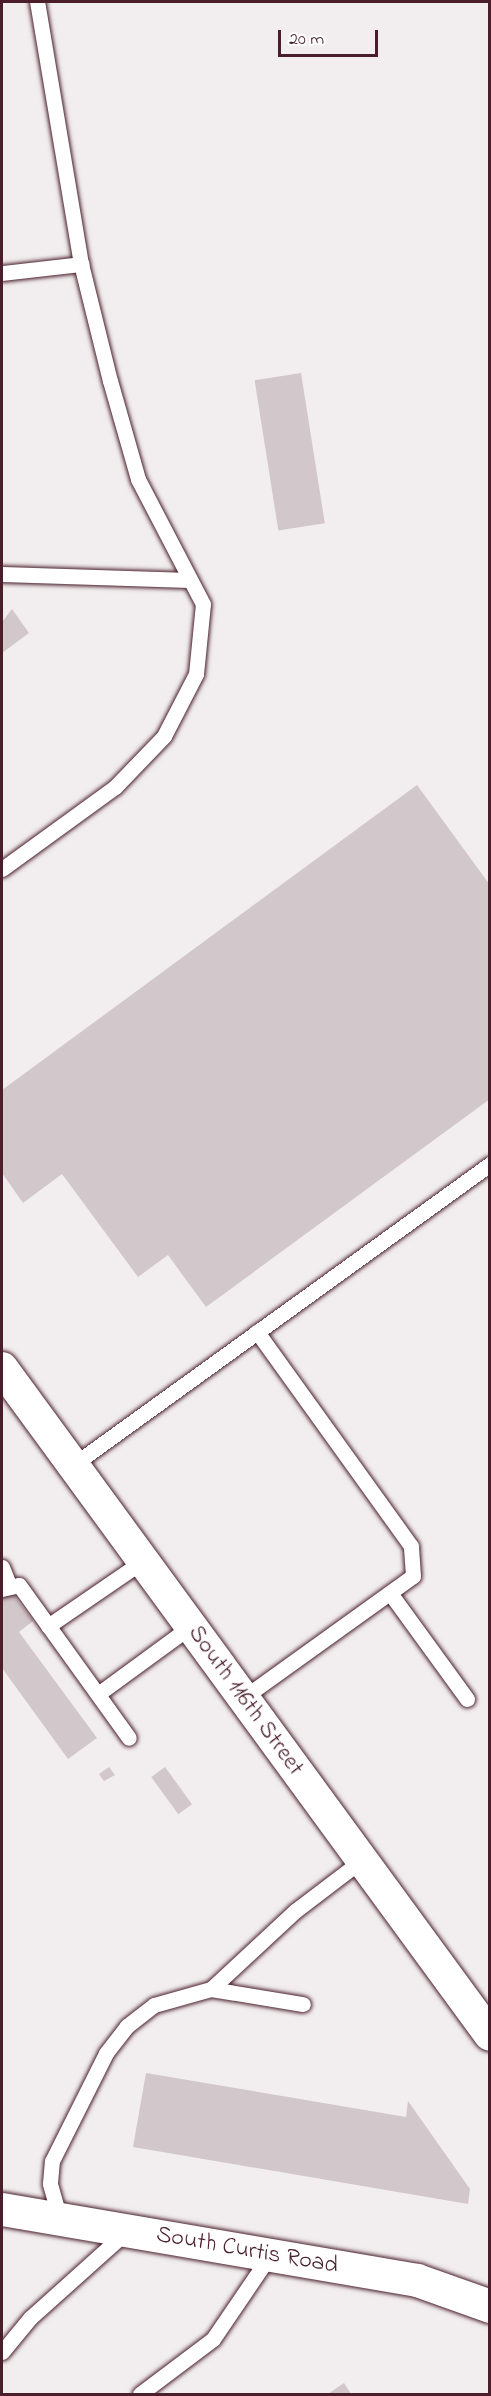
<!DOCTYPE html>
<html>
<head>
<meta charset="utf-8">
<style>
  body { margin:0 }
  #map { position:relative; width:491px; height:2396px; overflow:hidden; background:#fff; font-family:"Indie Flower",sans-serif }
  div>[style] { position:absolute }
  [style*='--x'] { left:calc(var(--x)*1px); top:calc(var(--y)*1px); width:calc(var(--w)*1px); rotate:calc(var(--a)*1deg) }
  .built>* { inset:0; background:#f2eeef; transform-origin:0 0 }
  .building>* { inset:0; background:#d2c7cb; transform-origin:0 0 }
  .roads { filter:drop-shadow(0 0 2px #4a1f2b) drop-shadow(0 0 2px #4a1f2b) }
  .lane>* { height:15px; margin:-7.5px; padding:0 7.5px; transform-origin:7.5px; border-radius:7.5px; background:#fff }
  .street>* { height:32px; margin:-16px; padding:0 16px; transform-origin:16px; border-radius:16px; background:#fff }
  .secondary>* { height:33px; margin:-16.5px; padding:0 16.5px; transform-origin:16.5px; border-radius:16.5px; background:#fff }
  span { translate:-50% -50%; white-space:nowrap; text-align:center; line-height:1.15; -webkit-text-stroke:4.5px #fff; paint-order:stroke }
  .street-label { font-size:24px; color:#4a1f2b }
  .frame { position:absolute; inset:0; border:3px solid #4a1f2b; pointer-events:none }
  .scale { position:absolute; left:278px; top:30px; width:100px; height:27px; box-sizing:border-box; border:3px solid #4a1f2b; border-top:0; padding-left:8px; font-size:18px; line-height:21px; white-space:nowrap; color:#4a1f2b; -webkit-text-stroke:4px #fff; paint-order:stroke }
</style>
</head>
<body>
<div id="map">
  <div class="built">
    <div style="left:2px;top:2px;width:487px;height:2392px"></div>
  </div>
  <div class="building">
    <div style="left:301px;top:373px;width:152px;height:47px;rotate:81deg"></div>
    <div style="clip-path:polygon(12px 609px,29px 633px,2px 653px,2px 622px)"></div>
    <div style="clip-path:polygon(417px 785px,490px 885px,490px 1099px,206px 1307px,168px 1255px,138px 1277px,62px 1174px,23px 1203px,2px 1173px,2px 1090px)"></div>
    <div style="clip-path:polygon(11px 1592px,33px 1621px,19px 1632px,97px 1738px,68px 1759px,2px 1668px,2px 1598px)"></div>
    <div style="clip-path:polygon(109px 1767px,115px 1775px,104px 1781px,99px 1774px)"></div>
    <div style="left:165px;top:1767px;width:46px;height:17px;rotate:54deg"></div>
    <div style="clip-path:polygon(146px 2073px,406px 2117px,408px 2101px,470px 2189px,468px 2204px,133px 2147px)"></div>
    <div style="clip-path:polygon(344px 2383px,351px 2394px,328px 2394px)"></div>
  </div>
  <div class="roads">
    <div class="lane">
      <div style="--x:2;--y:273;--w:80;--a:-6.5"></div>
      <div style="--x:2;--y:574;--w:188;--a:1.8"></div>
      <div style="--x:2;--y:869;--w:140;--a:-36"></div>
      <div style="--x:115;--y:787;--w:71;--a:-46.1"></div>
      <div style="--x:164;--y:736;--w:70;--a:-62.7"></div>
      <div style="--x:196;--y:674;--w:70;--a:-84.3"></div>
      <div style="--x:203;--y:604;--w:141;--a:-117.5"></div>
      <div style="--x:138;--y:479;--w:102;--a:-105.9"></div>
      <div style="--x:110;--y:381;--w:121;--a:-103.9"></div>
      <div style="--x:81;--y:264;--w:266;--a:-99.5"></div>
      <div style="--x:73;--y:1465;--w:514;--a:-35.82"></div>
      <div style="--x:2;--y:1567;--w:18;--a:68"></div>
      <div style="--x:2;--y:1589;--w:17;--a:-13"></div>
      <div style="--x:19;--y:1585;--w:188;--a:54.3"></div>
      <div style="--x:390;--y:1593;--w:131;--a:54"></div>
      <div style="--x:48;--y:1626;--w:115;--a:-34.4"></div>
      <div style="--x:98;--y:1694;--w:115;--a:-36.2"></div>
      <div style="--x:243;--y:1698;--w:209;--a:-35.7"></div>
      <div style="--x:413;--y:1576;--w:30;--a:-94"></div>
      <div style="--x:411;--y:1546;--w:264;--a:-125.7"></div>
      <div style="--x:211;--y:1989;--w:115;--a:-42.9"></div>
      <div style="--x:295;--y:1911;--w:84;--a:-37.3"></div>
      <div style="--x:60;--y:2219;--w:37;--a:-106"></div>
      <div style="--x:50;--y:2183;--w:22;--a:-85"></div>
      <div style="--x:52;--y:2161;--w:121;--a:-63.4"></div>
      <div style="--x:106;--y:2053;--w:34;--a:-52"></div>
      <div style="--x:127;--y:2026;--w:34;--a:-38"></div>
      <div style="--x:154;--y:2005;--w:59;--a:-15.7"></div>
      <div style="--x:211;--y:1989;--w:93;--a:9.3"></div>
      <div style="--x:2;--y:2352;--w:44;--a:-50.5"></div>
      <div style="--x:30;--y:2318;--w:129;--a:-41.9"></div>
      <div style="--x:140;--y:2394;--w:91;--a:-37"></div>
      <div style="--x:213;--y:2339;--w:102;--a:-55.8"></div>
    </div>
    <div class="street">
      <div style="--x:2;--y:1368;--w:826;--a:53.81"></div>
    </div>
    <div class="secondary">
      <div style="--x:2;--y:2209;--w:421;--a:9.7"></div>
      <div style="--x:417;--y:2280;--w:77;--a:19.6"></div>
    </div>
  </div>
  <div class="street-label">
    <span style="left:245px;top:1701px;rotate:54deg">South 116th Street</span>
    <span style="left:247px;top:2251px;rotate:10deg">South Curtis Road</span>
  </div>
  <div class="frame"></div>
  <div class="scale">20 m</div>
</div>
</body>
</html>
